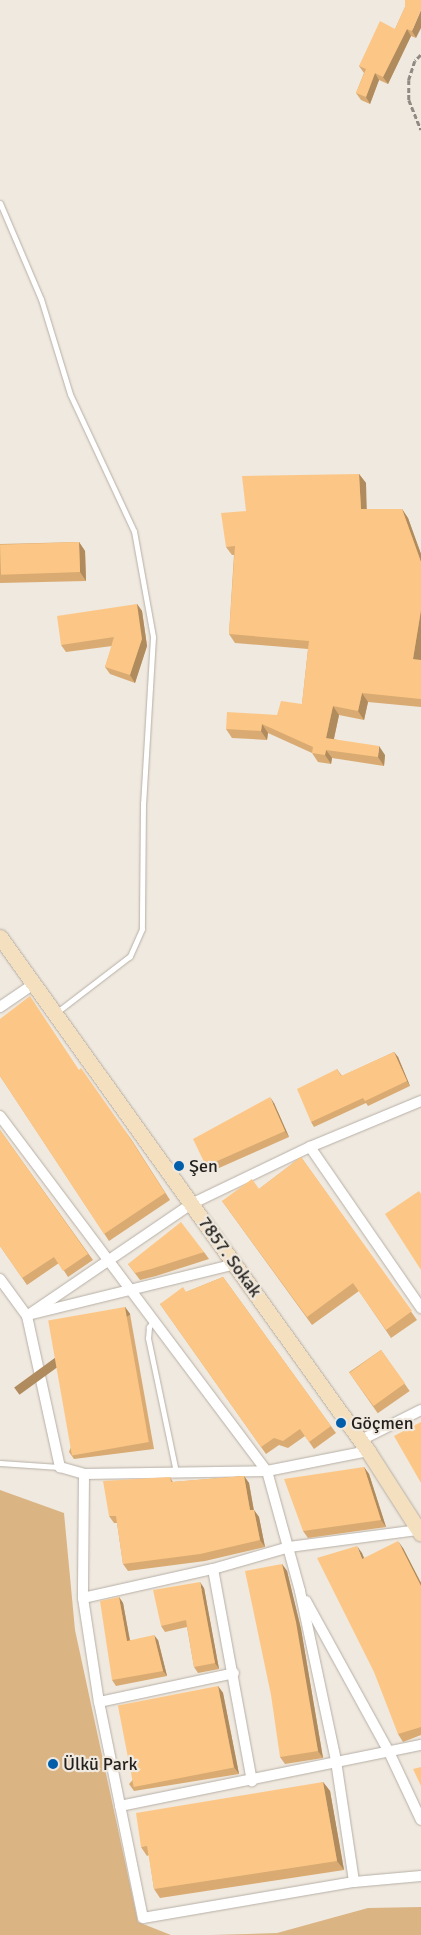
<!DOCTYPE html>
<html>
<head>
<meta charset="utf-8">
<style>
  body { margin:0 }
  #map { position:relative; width:421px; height:1935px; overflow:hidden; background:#f0e9df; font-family:Signika,sans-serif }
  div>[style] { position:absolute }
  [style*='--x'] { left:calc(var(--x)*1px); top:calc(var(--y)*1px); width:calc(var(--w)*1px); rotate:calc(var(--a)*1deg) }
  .green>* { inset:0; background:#dbb484 }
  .path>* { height:2.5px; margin-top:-1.25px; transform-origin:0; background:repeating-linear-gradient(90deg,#908a84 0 5px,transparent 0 7.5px) }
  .roads { filter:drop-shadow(0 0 1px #b6afa6) drop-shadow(0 0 1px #b6afa6) }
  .lane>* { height:5px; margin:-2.5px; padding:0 2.5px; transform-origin:2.5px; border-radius:2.5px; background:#fff }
  .street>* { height:10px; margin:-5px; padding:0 5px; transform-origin:5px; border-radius:5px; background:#fff }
  .secondary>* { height:15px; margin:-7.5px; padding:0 7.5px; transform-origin:7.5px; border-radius:7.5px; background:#f4dfbf }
  .wall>* { inset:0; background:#d9ab73; transform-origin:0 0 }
  .shaded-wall>* { inset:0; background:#b08b5e; transform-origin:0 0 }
  .building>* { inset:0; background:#fcc786; transform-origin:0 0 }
  .dots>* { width:14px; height:14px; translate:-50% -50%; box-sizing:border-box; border:2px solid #f0e9df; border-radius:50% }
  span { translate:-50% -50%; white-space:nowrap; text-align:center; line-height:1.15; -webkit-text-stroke:4.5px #f0e9df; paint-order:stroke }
  .poi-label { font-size:18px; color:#221f1c }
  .left { translate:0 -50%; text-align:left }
  .street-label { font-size:18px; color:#221f1c }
</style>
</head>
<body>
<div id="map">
  <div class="green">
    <div style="clip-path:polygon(0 1490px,64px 1513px,75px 1630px,138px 1922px,171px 1935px,0 1935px)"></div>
    <div style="clip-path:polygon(421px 1907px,421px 1935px,211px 1935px,277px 1933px,368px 1908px)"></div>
  </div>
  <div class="path">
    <div style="--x:421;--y:55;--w:8;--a:135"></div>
    <div style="--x:415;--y:61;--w:20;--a:108"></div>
    <div style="--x:409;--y:80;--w:20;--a:90"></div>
    <div style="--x:409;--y:100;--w:32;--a:68"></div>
  </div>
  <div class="roads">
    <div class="lane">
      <div style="--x:0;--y:203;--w:104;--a:66.9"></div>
      <div style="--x:41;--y:299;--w:99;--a:73"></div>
      <div style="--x:70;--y:394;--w:151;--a:65"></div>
      <div style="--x:134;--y:531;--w:108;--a:79.8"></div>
      <div style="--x:153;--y:637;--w:166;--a:93.4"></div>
      <div style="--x:143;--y:803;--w:126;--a:90.5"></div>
      <div style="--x:142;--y:929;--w:30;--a:114"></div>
      <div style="--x:130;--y:956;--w:92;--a:142.5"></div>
      <div style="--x:154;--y:1320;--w:9;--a:126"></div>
      <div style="--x:149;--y:1327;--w:11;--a:95"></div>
      <div style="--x:148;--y:1338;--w:137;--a:78.2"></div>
      <div style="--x:0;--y:1463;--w:59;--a:3.9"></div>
    </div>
    <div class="street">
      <div style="--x:0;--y:1007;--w:42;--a:-34.4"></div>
      <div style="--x:0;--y:1116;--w:444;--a:53.1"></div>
      <div style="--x:267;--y:1471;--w:124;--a:74.6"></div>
      <div style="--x:300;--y:1591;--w:174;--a:78"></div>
      <div style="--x:336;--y:1761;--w:122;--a:81.5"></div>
      <div style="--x:310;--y:1147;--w:196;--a:55.4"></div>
      <div style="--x:0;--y:1279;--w:46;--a:53.9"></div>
      <div style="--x:27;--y:1316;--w:155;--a:77.7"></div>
      <div style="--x:60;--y:1467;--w:25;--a:16"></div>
      <div style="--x:84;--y:1474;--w:183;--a:-0.9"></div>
      <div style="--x:267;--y:1471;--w:103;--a:-11.2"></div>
      <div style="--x:32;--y:1314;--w:209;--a:-13.8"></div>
      <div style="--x:27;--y:1316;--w:199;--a:-34.3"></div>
      <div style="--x:191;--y:1204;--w:132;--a:-25.6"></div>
      <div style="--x:310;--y:1147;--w:120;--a:-22.5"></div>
      <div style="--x:361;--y:1440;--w:67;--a:-26.6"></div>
      <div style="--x:84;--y:1474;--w:124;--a:90.5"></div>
      <div style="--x:83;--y:1598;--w:105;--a:81.3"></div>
      <div style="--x:99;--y:1702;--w:220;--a:78.5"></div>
      <div style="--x:143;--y:1918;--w:214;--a:-9.7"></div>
      <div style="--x:354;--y:1882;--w:67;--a:-5.1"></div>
      <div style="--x:213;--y:1569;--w:216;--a:79.6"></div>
      <div style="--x:83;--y:1598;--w:133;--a:-12.6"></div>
      <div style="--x:213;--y:1569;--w:79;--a:-16.1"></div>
      <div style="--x:289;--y:1547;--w:131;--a:-7.5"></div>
      <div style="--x:306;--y:1601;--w:172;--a:61.2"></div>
      <div style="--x:389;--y:1752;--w:75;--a:64.8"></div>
      <div style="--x:99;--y:1702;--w:138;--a:-12.1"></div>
      <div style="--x:120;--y:1806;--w:307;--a:-11.5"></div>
    </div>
    <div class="secondary">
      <div style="--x:0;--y:937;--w:632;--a:54.4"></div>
      <div style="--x:368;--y:1451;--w:98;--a:57.4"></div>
    </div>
  </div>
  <div class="wall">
    <div style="clip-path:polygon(405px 7px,416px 38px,411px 36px,388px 84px,379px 80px,370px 104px,361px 100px,356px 93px,364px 73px,359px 66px,395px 29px)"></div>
    <div style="clip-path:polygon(359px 474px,366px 483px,366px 509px,402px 509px,408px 518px,421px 554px,421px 707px,368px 702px,364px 720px,339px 715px,334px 739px,385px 755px,384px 766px,332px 758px,331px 764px,318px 762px,312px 753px,268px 733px,267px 740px,232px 738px,226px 729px,277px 715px,302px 704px,308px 649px,235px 643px,229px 634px,234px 555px,232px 555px,226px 547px,246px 511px)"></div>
    <div style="clip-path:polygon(79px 542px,85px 551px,86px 581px,0 583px,0 544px)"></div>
    <div style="clip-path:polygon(137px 604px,142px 611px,147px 646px,135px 683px,110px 674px,105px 667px,112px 646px,66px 652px,61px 645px)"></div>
    <div style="clip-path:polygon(394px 1052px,398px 1057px,410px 1086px,368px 1106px,366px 1103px,314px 1127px,311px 1122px,337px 1069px,342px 1076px)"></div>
    <div style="clip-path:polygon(79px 1070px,131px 1139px,170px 1200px,109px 1241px,0 1076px)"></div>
    <div style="clip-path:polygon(274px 1103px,289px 1137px,210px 1172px,206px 1166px)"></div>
    <div style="clip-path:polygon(0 1130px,93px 1260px,68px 1277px,59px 1263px,27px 1285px,0 1246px)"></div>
    <div style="clip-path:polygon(301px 1157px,417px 1320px,391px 1338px,359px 1291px,312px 1325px,222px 1201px,259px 1189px)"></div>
    <div style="clip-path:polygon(204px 1252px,209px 1259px,156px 1276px,140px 1280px,128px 1264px)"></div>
    <div style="clip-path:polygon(223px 1277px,336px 1433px,314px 1449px,305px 1436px,288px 1448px,279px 1445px,266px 1454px,160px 1304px,186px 1292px)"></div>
    <div style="clip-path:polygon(125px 1307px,130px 1314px,154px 1449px,74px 1459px,69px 1452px)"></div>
    <div style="left:381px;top:1350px;width:50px;height:39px;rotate:55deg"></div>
    <div style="clip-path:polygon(364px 1467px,369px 1474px,386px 1527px,308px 1538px,303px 1531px)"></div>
    <div style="clip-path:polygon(244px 1476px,249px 1483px,254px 1510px,259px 1517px,265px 1547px,205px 1561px,128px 1571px,123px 1564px,117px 1523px,114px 1523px,109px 1516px,170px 1477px,173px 1482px)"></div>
    <div style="clip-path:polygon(403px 1548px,421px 1583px,421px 1735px,403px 1742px,398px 1734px,362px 1553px,364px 1558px)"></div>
    <div style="clip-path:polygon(282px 1564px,287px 1571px,301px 1629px,323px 1758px,285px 1764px,280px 1757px)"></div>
    <div style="clip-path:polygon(204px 1588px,219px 1669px,198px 1673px,194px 1667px,187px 1627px,165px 1632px,161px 1626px)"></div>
    <div style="clip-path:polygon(119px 1597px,123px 1603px,130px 1640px,158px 1640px,167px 1676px,116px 1686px,112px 1680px)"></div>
    <div style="clip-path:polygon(218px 1686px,223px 1693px,239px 1774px,134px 1791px,129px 1784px)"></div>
    <div style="clip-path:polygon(323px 1782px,330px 1791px,344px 1870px,160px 1898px,154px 1889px,149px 1855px,147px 1856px,141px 1847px)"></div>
  </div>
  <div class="shaded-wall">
    <div style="clip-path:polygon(421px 10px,421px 28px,416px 38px,412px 31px)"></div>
    <div style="clip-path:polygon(407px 29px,411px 36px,388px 84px,383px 77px)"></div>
    <div style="clip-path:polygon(375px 73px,379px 80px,370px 104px,366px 97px)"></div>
    <div style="clip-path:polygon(359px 474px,366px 483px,367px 517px,361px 509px)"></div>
    <div style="clip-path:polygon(402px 509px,408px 518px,421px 554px,421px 562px)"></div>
    <div style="clip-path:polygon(79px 542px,85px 551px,86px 581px,80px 572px)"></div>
    <div style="clip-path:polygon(137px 604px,142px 611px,147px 646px,135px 683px,130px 675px)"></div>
    <div style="clip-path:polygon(421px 610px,421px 659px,420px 668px,413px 659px)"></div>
    <div style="clip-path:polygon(362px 693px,368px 702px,364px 720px,358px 711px)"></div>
    <div style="clip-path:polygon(333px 706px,339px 715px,332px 747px,326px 738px)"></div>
    <div style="clip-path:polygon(262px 724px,268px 733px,267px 740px,261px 731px)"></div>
    <div style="clip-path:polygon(379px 746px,385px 755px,384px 766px,378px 757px)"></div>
    <div style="clip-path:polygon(326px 750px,332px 758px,331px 764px,325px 755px)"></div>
    <div style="clip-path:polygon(394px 1052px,398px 1057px,410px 1086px,407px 1081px)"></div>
    <div style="clip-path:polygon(270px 1097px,274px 1103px,289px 1137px,285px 1131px)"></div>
    <div style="left:125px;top:1307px;width:9px;height:137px;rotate:54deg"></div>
    <div style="clip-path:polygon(364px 1467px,369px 1474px,386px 1527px,381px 1520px)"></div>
    <div style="clip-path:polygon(244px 1476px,249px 1483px,255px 1518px,250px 1510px)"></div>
    <div style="clip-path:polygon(254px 1510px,259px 1517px,265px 1547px,260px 1540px)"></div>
    <div style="clip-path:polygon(398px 1541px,403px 1548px,421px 1583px,421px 1586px)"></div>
    <div style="clip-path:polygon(357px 1546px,362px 1553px,367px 1566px,362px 1559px)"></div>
    <div style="clip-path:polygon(282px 1564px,287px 1571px,301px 1629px,323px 1758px,318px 1751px)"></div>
    <div style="clip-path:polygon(200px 1582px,204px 1588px,219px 1669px,215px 1663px)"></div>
    <div style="clip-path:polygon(119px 1597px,123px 1603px,131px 1647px,127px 1641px)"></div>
    <div style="clip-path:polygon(154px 1635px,158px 1640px,167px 1676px,163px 1671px)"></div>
    <div style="clip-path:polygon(218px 1686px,223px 1693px,239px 1774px,234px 1767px)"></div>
    <div style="clip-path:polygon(323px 1782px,330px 1791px,344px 1870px,337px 1861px)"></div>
  </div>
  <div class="building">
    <div style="clip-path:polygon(405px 0,421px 0,421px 10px,412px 31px,407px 29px,383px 77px,375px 73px,366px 97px,356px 93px,366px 69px,359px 66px,380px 21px,395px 29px,405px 7px)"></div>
    <div style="clip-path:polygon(359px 474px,361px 509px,402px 509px,421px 562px,421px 610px,413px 659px,421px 660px,421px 699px,362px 693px,358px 711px,333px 706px,326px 738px,379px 746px,378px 757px,326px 750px,325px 755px,312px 753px,313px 747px,262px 724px,261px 731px,226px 729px,227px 712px,277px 715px,281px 701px,302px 704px,309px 641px,229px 634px,235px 546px,226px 547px,221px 513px,246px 511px,242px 476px)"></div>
    <div style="left:79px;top:542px;width:30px;height:79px;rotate:88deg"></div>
    <div style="clip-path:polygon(137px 604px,142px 639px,130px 675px,105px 667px,114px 637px,61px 645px,57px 616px)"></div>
    <div style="clip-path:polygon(30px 996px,79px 1070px,81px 1068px,126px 1132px,165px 1193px,104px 1234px,0 1076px,0 1019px)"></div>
    <div style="clip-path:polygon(394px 1052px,407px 1081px,365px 1101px,363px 1098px,311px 1122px,297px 1089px,337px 1069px,341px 1076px)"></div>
    <div style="clip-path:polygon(270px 1097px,285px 1131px,206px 1166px,193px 1139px)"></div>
    <div style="clip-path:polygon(0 1130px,88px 1254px,63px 1271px,54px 1257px,22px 1278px,0 1246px)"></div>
    <div style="clip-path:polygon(301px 1157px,412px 1311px,386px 1330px,353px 1283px,307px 1317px,222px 1201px,252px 1179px,259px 1189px)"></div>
    <div style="clip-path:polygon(419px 1191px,421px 1194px,421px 1270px,385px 1214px)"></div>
    <div style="clip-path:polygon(181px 1222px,204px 1252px,151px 1269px,135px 1273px,128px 1264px)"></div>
    <div style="clip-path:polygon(223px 1277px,331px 1426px,309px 1442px,300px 1429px,283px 1441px,274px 1438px,261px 1447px,160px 1304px,183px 1287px,186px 1292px)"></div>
    <div style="left:125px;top:1307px;width:137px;height:78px;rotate:80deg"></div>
    <div style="left:381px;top:1350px;width:41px;height:39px;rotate:54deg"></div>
    <div style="clip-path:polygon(421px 1422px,421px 1483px,394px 1436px)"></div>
    <div style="clip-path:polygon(364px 1467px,381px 1520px,303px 1531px,284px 1479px)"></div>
    <div style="clip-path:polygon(244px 1476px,250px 1510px,254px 1510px,260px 1540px,200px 1554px,123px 1564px,116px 1516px,109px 1516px,103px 1481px,170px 1477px,171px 1482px)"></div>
    <div style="clip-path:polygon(398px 1541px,421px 1586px,421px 1727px,398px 1734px,374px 1672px,317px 1558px,357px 1546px,362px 1559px)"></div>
    <div style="clip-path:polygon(282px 1564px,296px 1622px,318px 1751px,280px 1757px,271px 1695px,245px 1571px)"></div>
    <div style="clip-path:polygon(200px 1582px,215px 1663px,194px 1667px,186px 1620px,161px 1626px,153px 1590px)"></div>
    <div style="clip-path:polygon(119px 1597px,127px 1641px,154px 1635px,163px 1671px,112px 1680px,100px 1601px)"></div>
    <div style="left:218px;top:1686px;width:83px;height:102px;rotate:79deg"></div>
    <div style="clip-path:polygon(421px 1767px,421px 1786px,413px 1769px)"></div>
    <div style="clip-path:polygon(323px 1782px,337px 1861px,154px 1889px,147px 1846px,141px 1847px,136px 1813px)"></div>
  </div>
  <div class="dots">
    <div style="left:179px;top:1166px;background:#005eab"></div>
    <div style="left:341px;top:1423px;background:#005eab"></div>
    <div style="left:53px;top:1764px;background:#005eab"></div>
  </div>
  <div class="poi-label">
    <span class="left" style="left:189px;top:1166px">Şen</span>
    <span class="left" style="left:351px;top:1423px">Göçmen</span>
    <span class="left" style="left:63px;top:1764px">Ülkü Park</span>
  </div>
  <div class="street-label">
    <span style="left:230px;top:1257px;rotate:54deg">7857. Sokak</span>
  </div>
</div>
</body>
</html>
